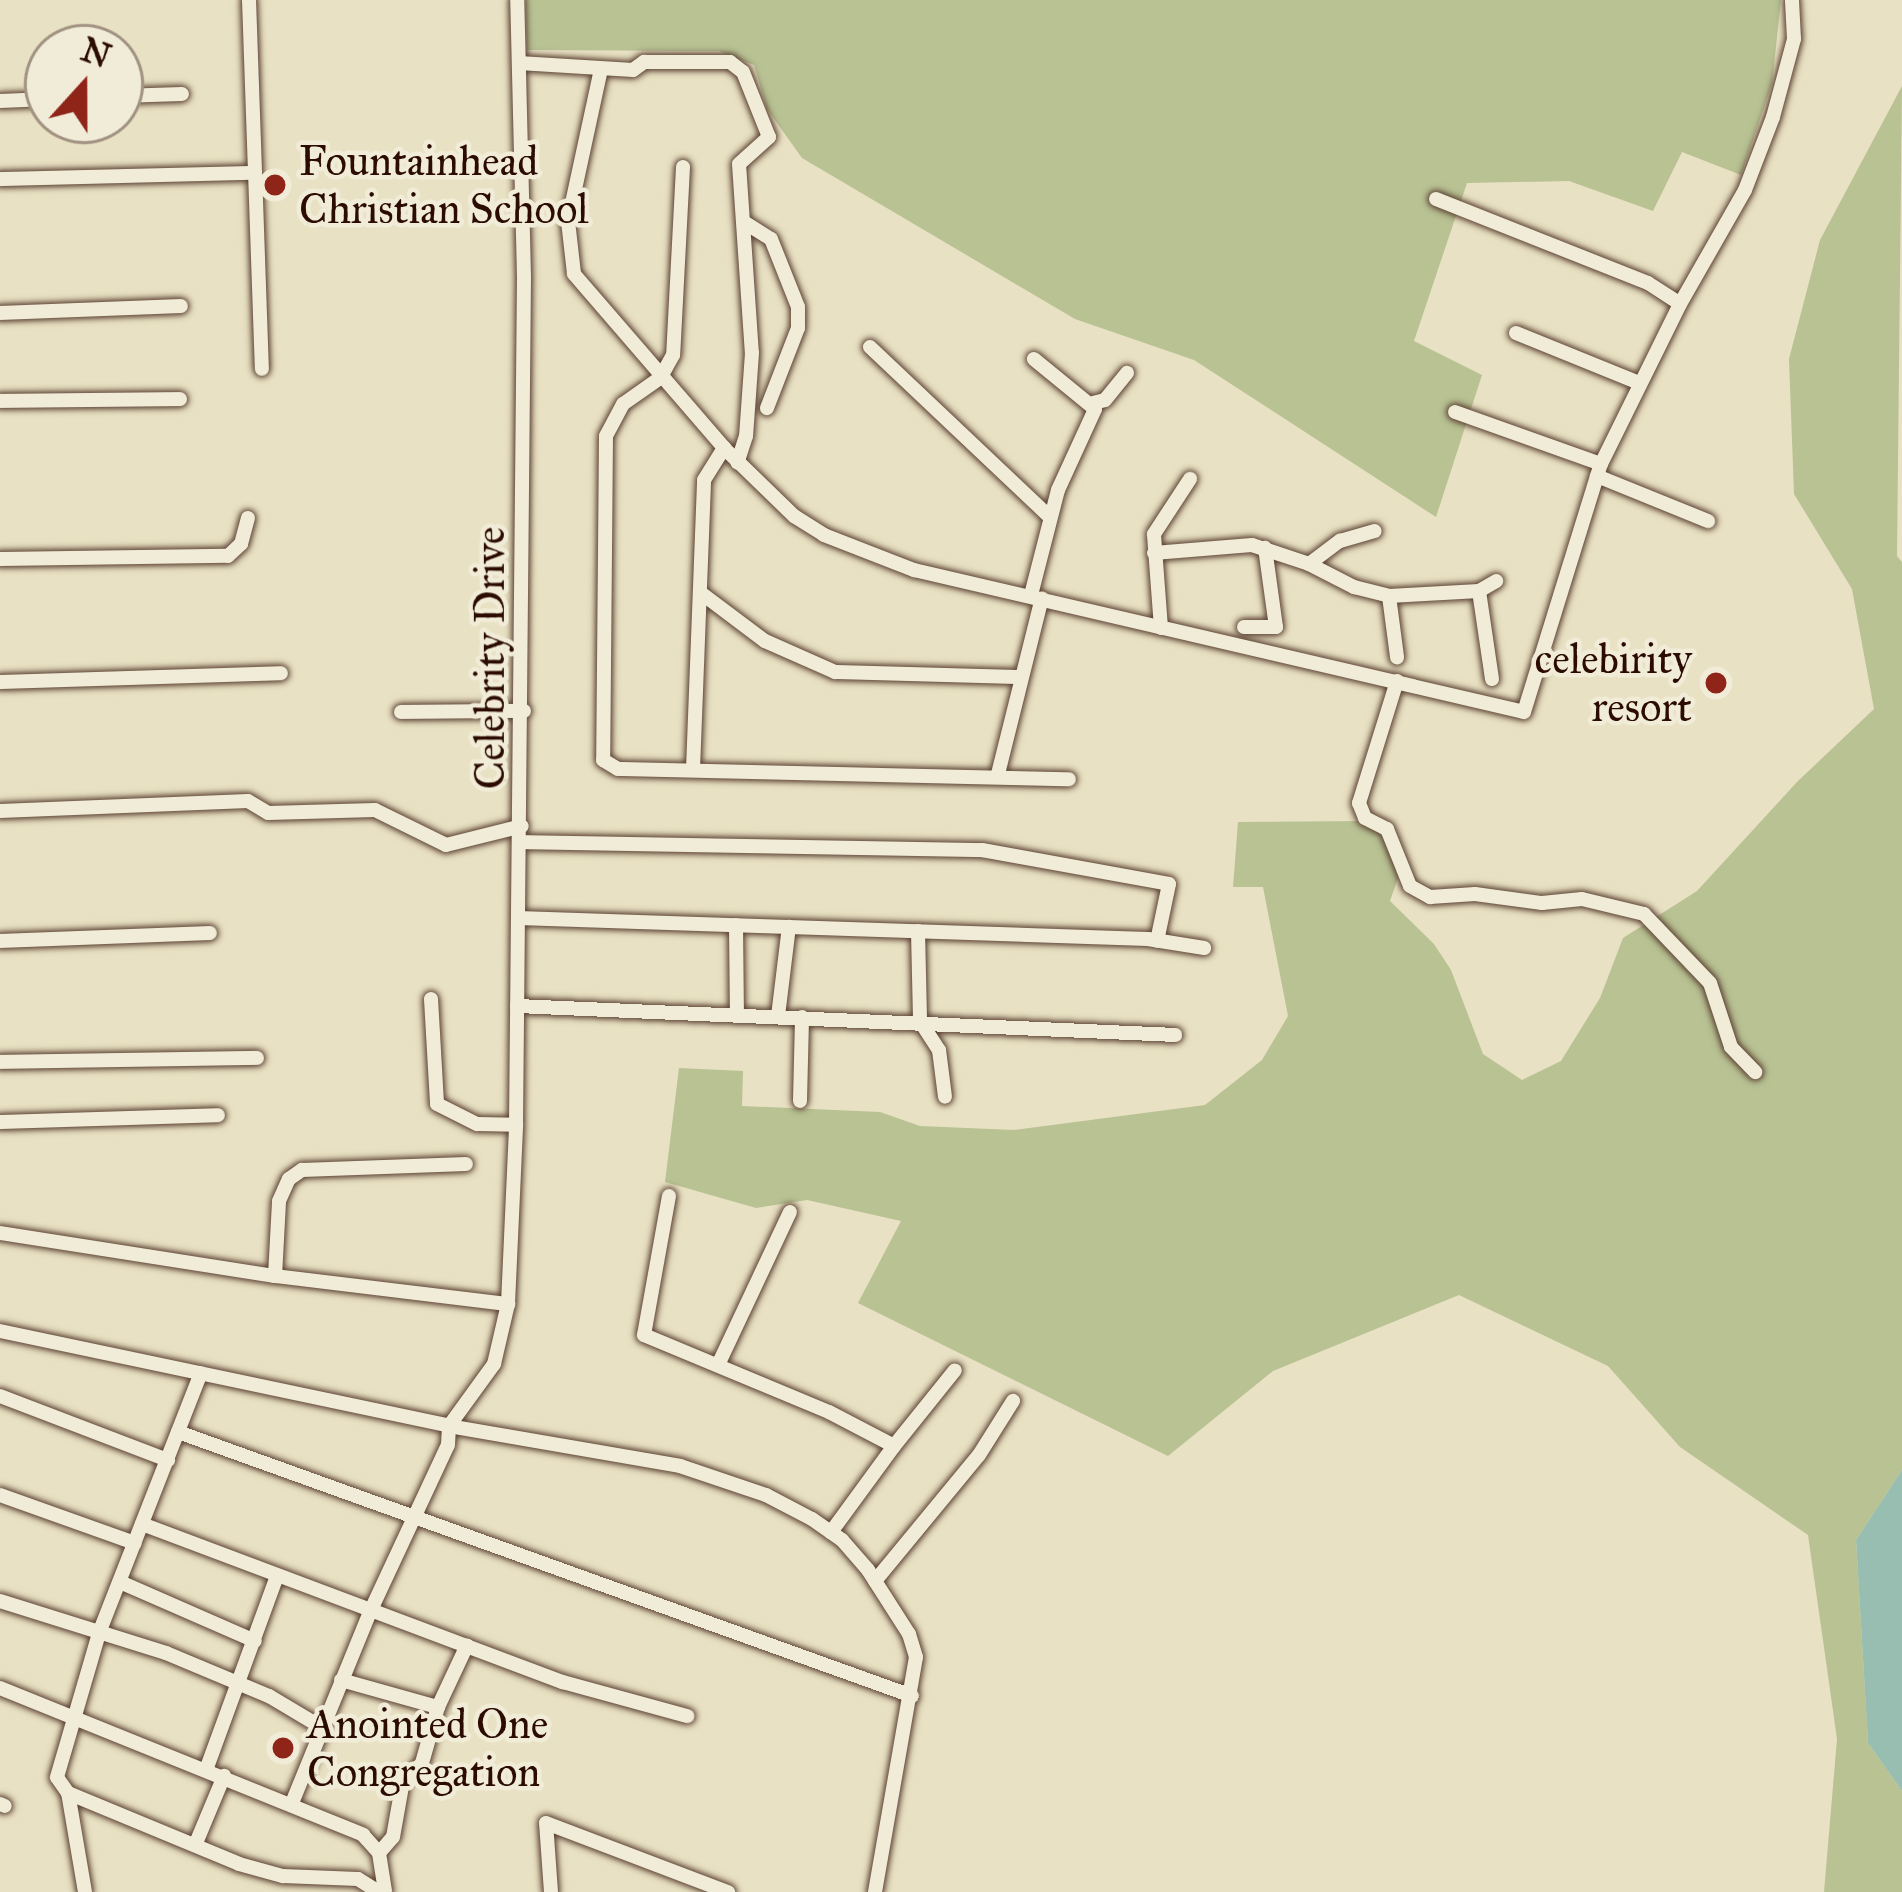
<!DOCTYPE html>
<html>
<head>
<meta charset="utf-8">
<style>
  body { margin:0 }
  #map { position:relative; width:1902px; height:1892px; overflow:hidden; background:#e9e1c3; font-family:"IM FELL Great Primer",serif }
  div>[style] { position:absolute }
  [style*='--x'] { left:calc(var(--x)*1px); top:calc(var(--y)*1px); width:calc(var(--w)*1px); rotate:calc(var(--a)*1deg) }
  .green>* { inset:0; background:#b8c293 }
  .water>* { inset:0; background:#97beb0 }
  .roads { filter:drop-shadow(0 0 3px #5b4132) drop-shadow(0 0 3px #5b4132) }
  .minor>* { height:14px; margin:-7px; padding:0 7px; transform-origin:7px; border-radius:7px; background:#f1ecd8 }
  .dots>* { width:33px; height:33px; translate:-50% -50%; box-sizing:border-box; border:6px solid #f1ecd8; border-radius:50% }
  span { translate:-50% -50%; white-space:nowrap; text-align:center; line-height:1.15; -webkit-text-stroke:9px #f1ecd8; paint-order:stroke }
  .poi-label { font-size:42px; color:#2c0c01 }
  .left { translate:0 -50%; text-align:left }
  .right { translate:-100% -50%; text-align:right }
  .street-label { font-size:42px; color:#2c0c01 }
  .north { position:absolute; left:24px; top:24px; width:120px; height:120px; box-sizing:border-box; background:#f1ecd8; border:3px solid #a29282; border-radius:50%; rotate:21deg; font-size:33px; font-weight:700; line-height:48px; text-align:center; color:#2c0c01 }
  .north::after { content:''; display:block; margin:auto; width:42px; height:54px; background:#8f2418; clip-path:polygon(50% 0,100% 100%,50% 72%,0 100%) }
</style>
</head>
<body>
<div id="map">
  <div class="green">
    <div style="clip-path:polygon(526px 0,1781px 0,1772px 84px,1741px 175px,1682px 152px,1653px 211px,1569px 181px,1467px 183px,1414px 341px,1482px 375px,1436px 517px,1194px 360px,1075px 319px,802px 158px,767px 109px,754px 65px,719px 51px,527px 50px)"></div>
    <div style="clip-path:polygon(1902px 86px,1897px 556px,1902px 562px,1902px 1470px,1856px 1540px,1868px 1743px,1902px 1791px,1902px 1892px,1824px 1892px,1837px 1739px,1808px 1535px,1680px 1447px,1608px 1366px,1459px 1295px,1273px 1371px,1168px 1456px,858px 1303px,901px 1221px,807px 1200px,756px 1208px,665px 1182px,679px 1068px,743px 1071px,742px 1106px,880px 1112px,920px 1126px,1014px 1130px,1205px 1105px,1262px 1060px,1288px 1016px,1263px 887px,1233px 887px,1238px 822px,1368px 821px,1390px 847px,1398px 878px,1390px 901px,1434px 944px,1451px 970px,1483px 1054px,1522px 1080px,1561px 1061px,1600px 998px,1623px 938px,1697px 891px,1797px 782px,1874px 709px,1852px 589px,1794px 494px,1789px 359px,1820px 240px)"></div>
  </div>
  <div class="water">
    <div style="clip-path:polygon(1902px 1470px,1902px 1791px,1868px 1743px,1856px 1540px)"></div>
  </div>
  <div class="roads">
    <div class="minor">
      <div style="--x:249;--y:0;--w:369;--a:88"></div>
      <div style="--x:519;--y:63;--w:114;--a:3.5"></div>
      <div style="--x:633;--y:70;--w:14;--a:-36"></div>
      <div style="--x:644;--y:62;--w:86;--a:0"></div>
      <div style="--x:730;--y:62;--w:16;--a:38"></div>
      <div style="--x:743;--y:72;--w:70;--a:68.2"></div>
      <div style="--x:769;--y:137;--w:40;--a:138"></div>
      <div style="--x:739;--y:164;--w:189;--a:86.1"></div>
      <div style="--x:752;--y:353;--w:83;--a:94.1"></div>
      <div style="--x:746;--y:436;--w:28;--a:108"></div>
      <div style="--x:601;--y:69;--w:156;--a:102.2"></div>
      <div style="--x:568;--y:221;--w:53;--a:83.5"></div>
      <div style="--x:574;--y:274;--w:230;--a:49.2"></div>
      <div style="--x:724;--y:448;--w:98;--a:44.2"></div>
      <div style="--x:794;--y:516;--w:36;--a:32"></div>
      <div style="--x:824;--y:535;--w:97;--a:21.3"></div>
      <div style="--x:914;--y:570;--w:626;--a:13.1"></div>
      <div style="--x:1524;--y:712;--w:260;--a:-72.8"></div>
      <div style="--x:1601;--y:464;--w:178;--a:-63.7"></div>
      <div style="--x:1680;--y:304;--w:131;--a:-60.3"></div>
      <div style="--x:1745;--y:190;--w:78;--a:-69"></div>
      <div style="--x:1773;--y:117;--w:81;--a:-74.9"></div>
      <div style="--x:1794;--y:39;--w:39;--a:-93"></div>
      <div style="--x:120;--y:96;--w:62;--a:-1.8"></div>
      <div style="--x:0;--y:101;--w:48;--a:-2.4"></div>
      <div style="--x:683;--y:167;--w:188;--a:93"></div>
      <div style="--x:673;--y:355;--w:26;--a:119"></div>
      <div style="--x:660;--y:378;--w:45;--a:144.9"></div>
      <div style="--x:623;--y:404;--w:36;--a:118"></div>
      <div style="--x:606;--y:436;--w:324;--a:90.5"></div>
      <div style="--x:603;--y:760;--w:17;--a:31"></div>
      <div style="--x:618;--y:769;--w:451;--a:1.3"></div>
      <div style="--x:0;--y:179;--w:254;--a:-1.4"></div>
      <div style="--x:1436;--y:199;--w:228;--a:21.6"></div>
      <div style="--x:1648;--y:283;--w:38;--a:33"></div>
      <div style="--x:747;--y:224;--w:28;--a:32"></div>
      <div style="--x:771;--y:239;--w:73;--a:68.3"></div>
      <div style="--x:798;--y:307;--w:21;--a:90"></div>
      <div style="--x:798;--y:328;--w:86;--a:111.2"></div>
      <div style="--x:0;--y:313;--w:181;--a:-2.2"></div>
      <div style="--x:1516;--y:333;--w:133;--a:22.1"></div>
      <div style="--x:870;--y:347;--w:246;--a:43.4"></div>
      <div style="--x:0;--y:401;--w:180;--a:-0.6"></div>
      <div style="--x:1093;--y:403;--w:12;--a:-14"></div>
      <div style="--x:1105;--y:400;--w:35;--a:-51"></div>
      <div style="--x:1455;--y:412;--w:155;--a:19.6"></div>
      <div style="--x:1597;--y:476;--w:120;--a:22.1"></div>
      <div style="--x:1154;--y:553;--w:98;--a:-4.7"></div>
      <div style="--x:1252;--y:545;--w:60;--a:18.4"></div>
      <div style="--x:1309;--y:564;--w:51;--a:27.1"></div>
      <div style="--x:1354;--y:587;--w:36;--a:14"></div>
      <div style="--x:1389;--y:596;--w:90;--a:-3.2"></div>
      <div style="--x:1479;--y:591;--w:20;--a:-30"></div>
      <div style="--x:0;--y:559;--w:228;--a:-0.8"></div>
      <div style="--x:228;--y:556;--w:18;--a:-43"></div>
      <div style="--x:241;--y:544;--w:27;--a:-75"></div>
      <div style="--x:1309;--y:564;--w:39;--a:-37"></div>
      <div style="--x:1340;--y:541;--w:36;--a:-16"></div>
      <div style="--x:1479;--y:591;--w:89;--a:81.6"></div>
      <div style="--x:701;--y:593;--w:80;--a:36.9"></div>
      <div style="--x:765;--y:641;--w:77;--a:23.9"></div>
      <div style="--x:835;--y:672;--w:184;--a:1.6"></div>
      <div style="--x:1031;--y:595;--w:108;--a:-75.6"></div>
      <div style="--x:1058;--y:490;--w:89;--a:-65.4"></div>
      <div style="--x:1095;--y:409;--w:79;--a:-140.7"></div>
      <div style="--x:1389;--y:596;--w:62;--a:82.5"></div>
      <div style="--x:1244;--y:627;--w:32;--a:0"></div>
      <div style="--x:1276;--y:627;--w:80;--a:-97.9"></div>
      <div style="--x:1161;--y:628;--w:94;--a:-94.3"></div>
      <div style="--x:1154;--y:534;--w:66;--a:-56.8"></div>
      <div style="--x:1397;--y:681;--w:128;--a:107.3"></div>
      <div style="--x:1359;--y:803;--w:16;--a:68"></div>
      <div style="--x:1365;--y:818;--w:25;--a:27"></div>
      <div style="--x:1387;--y:829;--w:61;--a:68"></div>
      <div style="--x:1410;--y:886;--w:23;--a:29"></div>
      <div style="--x:1430;--y:897;--w:45;--a:-3.8"></div>
      <div style="--x:1475;--y:894;--w:68;--a:7.7"></div>
      <div style="--x:1542;--y:903;--w:40;--a:-5.7"></div>
      <div style="--x:1582;--y:899;--w:64;--a:13.6"></div>
      <div style="--x:1644;--y:914;--w:95;--a:46.3"></div>
      <div style="--x:1710;--y:983;--w:67;--a:71.8"></div>
      <div style="--x:1731;--y:1047;--w:35;--a:46"></div>
      <div style="--x:0;--y:682;--w:281;--a:-1.8"></div>
      <div style="--x:401;--y:712;--w:123;--a:-0.5"></div>
      <div style="--x:693;--y:769;--w:289;--a:-87.8"></div>
      <div style="--x:704;--y:480;--w:38;--a:-58"></div>
      <div style="--x:998;--y:774;--w:181;--a:-76"></div>
      <div style="--x:0;--y:811;--w:248;--a:-2.3"></div>
      <div style="--x:248;--y:801;--w:23;--a:31"></div>
      <div style="--x:268;--y:813;--w:107;--a:-1.6"></div>
      <div style="--x:375;--y:810;--w:79;--a:26.2"></div>
      <div style="--x:446;--y:845;--w:78;--a:-14"></div>
      <div style="--x:522;--y:842;--w:460;--a:1"></div>
      <div style="--x:982;--y:850;--w:190;--a:10.3"></div>
      <div style="--x:1169;--y:884;--w:58;--a:101.9"></div>
      <div style="--x:518;--y:918;--w:630;--a:1.91"></div>
      <div style="--x:1148;--y:939;--w:57;--a:9.1"></div>
      <div style="--x:736;--y:925;--w:89;--a:89.4"></div>
      <div style="--x:918;--y:931;--w:90;--a:88.7"></div>
      <div style="--x:920;--y:1021;--w:35;--a:57"></div>
      <div style="--x:939;--y:1050;--w:47;--a:82.7"></div>
      <div style="--x:0;--y:941;--w:210;--a:-2.2"></div>
      <div style="--x:431;--y:999;--w:105;--a:86.7"></div>
      <div style="--x:437;--y:1104;--w:45;--a:26.6"></div>
      <div style="--x:477;--y:1124;--w:39;--a:1"></div>
      <div style="--x:516;--y:1125;--w:848;--a:-89.46"></div>
      <div style="--x:524;--y:277;--w:277;--a:-91.4"></div>
      <div style="--x:517;--y:1006;--w:659;--a:2.52"></div>
      <div style="--x:778;--y:1016;--w:90;--a:-83"></div>
      <div style="--x:0;--y:1062;--w:257;--a:-0.9"></div>
      <div style="--x:800;--y:1101;--w:84;--a:-88.6"></div>
      <div style="--x:0;--y:1122;--w:218;--a:-1.8"></div>
      <div style="--x:669;--y:1196;--w:141;--a:100.2"></div>
      <div style="--x:644;--y:1335;--w:200;--a:22.6"></div>
      <div style="--x:829;--y:1412;--w:73;--a:27.6"></div>
      <div style="--x:894;--y:1446;--w:107;--a:126.2"></div>
      <div style="--x:0;--y:1233;--w:278;--a:8.9"></div>
      <div style="--x:275;--y:1276;--w:235;--a:6.9"></div>
      <div style="--x:275;--y:1276;--w:75;--a:-86.9"></div>
      <div style="--x:279;--y:1201;--w:24;--a:-66"></div>
      <div style="--x:289;--y:1179;--w:16;--a:-35"></div>
      <div style="--x:302;--y:1170;--w:164;--a:-2.1"></div>
      <div style="--x:0;--y:1331;--w:459;--a:11.9"></div>
      <div style="--x:449;--y:1426;--w:234;--a:9.8"></div>
      <div style="--x:680;--y:1466;--w:91;--a:18.6"></div>
      <div style="--x:766;--y:1495;--w:52;--a:27.6"></div>
      <div style="--x:812;--y:1519;--w:37;--a:35"></div>
      <div style="--x:842;--y:1540;--w:40;--a:49"></div>
      <div style="--x:868;--y:1570;--w:76;--a:57.4"></div>
      <div style="--x:909;--y:1634;--w:24;--a:73"></div>
      <div style="--x:916;--y:1657;--w:239;--a:99.9"></div>
      <div style="--x:718;--y:1365;--w:169;--a:-64.8"></div>
      <div style="--x:0;--y:1396;--w:180;--a:20.9"></div>
      <div style="--x:178;--y:1432;--w:780;--a:19.78"></div>
      <div style="--x:894;--y:1446;--w:97;--a:-51.2"></div>
      <div style="--x:0;--y:1495;--w:143;--a:19.6"></div>
      <div style="--x:142;--y:1524;--w:450;--a:20.6"></div>
      <div style="--x:563;--y:1682;--w:129;--a:15.3"></div>
      <div style="--x:875;--y:1581;--w:163;--a:-50.5"></div>
      <div style="--x:979;--y:1455;--w:64;--a:-57.8"></div>
      <div style="--x:120;--y:1582;--w:147;--a:23.6"></div>
      <div style="--x:0;--y:1601;--w:174;--a:17.4"></div>
      <div style="--x:166;--y:1653;--w:112;--a:22.7"></div>
      <div style="--x:269;--y:1696;--w:61;--a:30.8"></div>
      <div style="--x:341;--y:1680;--w:101;--a:15.6"></div>
      <div style="--x:0;--y:1688;--w:392;--a:22"></div>
      <div style="--x:363;--y:1835;--w:24;--a:48"></div>
      <div style="--x:379;--y:1853;--w:39;--a:81"></div>
      <div style="--x:206;--y:1770;--w:207;--a:-69.9"></div>
      <div style="--x:68;--y:1793;--w:185;--a:22.5"></div>
      <div style="--x:239;--y:1864;--w:46;--a:15.3"></div>
      <div style="--x:283;--y:1876;--w:75;--a:2.3"></div>
      <div style="--x:358;--y:1879;--w:25;--a:32"></div>
      <div style="--x:292;--y:1803;--w:206;--a:-67.8"></div>
      <div style="--x:370;--y:1612;--w:184;--a:-65"></div>
      <div style="--x:448;--y:1445;--w:19;--a:-87"></div>
      <div style="--x:449;--y:1426;--w:77;--a:-54"></div>
      <div style="--x:494;--y:1364;--w:62;--a:-76.9"></div>
      <div style="--x:508;--y:1304;--w:179;--a:-87.4"></div>
      <div style="--x:0;--y:1804;--w:5;--a:22"></div>
      <div style="--x:196;--y:1843;--w:73;--a:-67.3"></div>
      <div style="--x:379;--y:1853;--w:21;--a:-49"></div>
      <div style="--x:393;--y:1837;--w:57;--a:-79.9"></div>
      <div style="--x:403;--y:1781;--w:26;--a:-43"></div>
      <div style="--x:422;--y:1763;--w:58;--a:-74.1"></div>
      <div style="--x:438;--y:1707;--w:68;--a:-64.9"></div>
      <div style="--x:85;--y:1892;--w:100;--a:-99.7"></div>
      <div style="--x:68;--y:1793;--w:19;--a:-125"></div>
      <div style="--x:57;--y:1777;--w:150;--a:-73.7"></div>
      <div style="--x:99;--y:1633;--w:279;--a:-68.6"></div>
      <div style="--x:551;--y:1892;--w:69;--a:-94.1"></div>
      <div style="--x:546;--y:1823;--w:195;--a:20.8"></div>
    </div>
  </div>
  <div class="dots">
    <div style="left:275px;top:185px;background:#8f2418"></div>
    <div style="left:1716px;top:683px;background:#8f2418"></div>
    <div style="left:283px;top:1748px;background:#8f2418"></div>
  </div>
  <div class="poi-label">
    <span class="left" style="left:299px;top:185px">Fountainhead<br>Christian School</span>
    <span class="right" style="left:1692px;top:683px">celebirity<br>resort</span>
    <span class="left" style="left:307px;top:1748px">Anointed One<br>Congregation</span>
  </div>
  <div class="street-label">
    <span style="left:490px;top:658px;rotate:-90deg">Celebrity Drive</span>
  </div>
  <div class="north">N</div>
</div>
</body>
</html>
